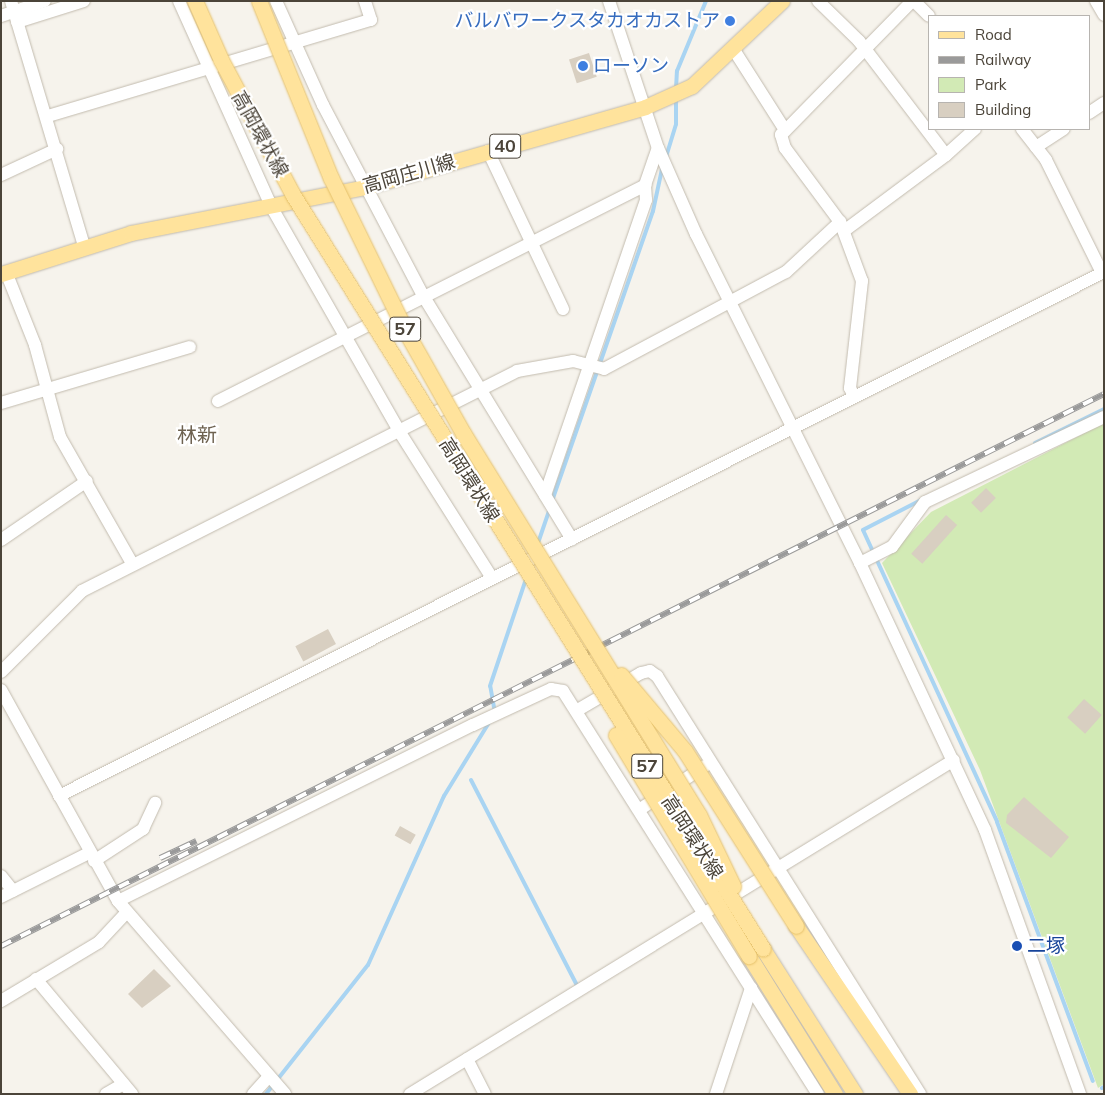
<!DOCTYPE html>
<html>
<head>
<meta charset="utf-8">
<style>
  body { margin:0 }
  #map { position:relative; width:1105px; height:1095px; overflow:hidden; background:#f6f3ec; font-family:Mulish,"Noto Sans JP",sans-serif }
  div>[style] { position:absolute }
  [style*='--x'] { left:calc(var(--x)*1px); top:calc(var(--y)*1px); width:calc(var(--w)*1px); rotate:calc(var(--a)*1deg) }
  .green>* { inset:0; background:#d2eab5 }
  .stream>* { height:4px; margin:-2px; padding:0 2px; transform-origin:2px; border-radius:2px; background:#a9d4f2 }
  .building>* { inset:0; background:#d8cfc1; transform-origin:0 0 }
  .roads { filter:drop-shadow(0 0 1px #c2bbae) drop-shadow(0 0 1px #c2bbae) }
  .minor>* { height:12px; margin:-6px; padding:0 6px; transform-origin:6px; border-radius:6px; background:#fff }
  .major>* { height:15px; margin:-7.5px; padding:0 7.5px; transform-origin:7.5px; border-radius:7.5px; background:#ffe39c }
  .rail>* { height:5.5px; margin-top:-2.75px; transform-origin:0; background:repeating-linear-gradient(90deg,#fff 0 11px,#9a9a9a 0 22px); box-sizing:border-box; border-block:1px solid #9a9a9a }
  .bridges { filter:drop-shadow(0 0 1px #e6c16a) drop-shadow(0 0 1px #e6c16a) }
  .major-bridge>* { height:15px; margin:-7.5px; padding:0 7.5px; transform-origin:7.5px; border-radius:7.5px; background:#ffe39c }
  .dots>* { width:14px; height:14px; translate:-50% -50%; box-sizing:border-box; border:2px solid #fff; border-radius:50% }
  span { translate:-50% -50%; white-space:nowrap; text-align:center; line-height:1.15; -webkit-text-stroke:4.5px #fff; paint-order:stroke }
  .shield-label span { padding:1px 4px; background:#fff; border:1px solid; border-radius:4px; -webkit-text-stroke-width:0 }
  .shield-label { font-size:18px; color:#4b4439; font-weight:700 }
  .shop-label { font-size:19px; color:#366cbe }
  .right { translate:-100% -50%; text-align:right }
  .left { translate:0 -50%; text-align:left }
  .street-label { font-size:19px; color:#4b4439 }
  .transit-label { font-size:19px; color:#164399 }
  .neighbourhood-label { font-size:20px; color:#6e6250 }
  .frame { position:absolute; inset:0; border:2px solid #4b4439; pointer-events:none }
  .legend { position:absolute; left:928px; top:15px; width:162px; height:115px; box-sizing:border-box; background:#fff; border:1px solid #b7b4b0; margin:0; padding:6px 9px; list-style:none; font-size:15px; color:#4b4439 }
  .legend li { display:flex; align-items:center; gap:10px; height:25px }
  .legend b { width:25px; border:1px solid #b7b4b0 }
</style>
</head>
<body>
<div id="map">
  <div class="green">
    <div style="clip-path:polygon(1104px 423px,1104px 1084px,1098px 1088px,980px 770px,882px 563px,931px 512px)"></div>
  </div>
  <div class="stream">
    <div style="--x:676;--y:89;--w:18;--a:-87"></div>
    <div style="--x:677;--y:71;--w:76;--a:-67.5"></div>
    <div style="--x:666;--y:157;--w:34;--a:-73"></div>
    <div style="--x:676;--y:124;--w:26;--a:-90"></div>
    <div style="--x:1035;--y:443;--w:77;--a:-26.2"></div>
    <div style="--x:921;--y:500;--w:65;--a:152.7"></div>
    <div style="--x:863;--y:530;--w:321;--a:65.3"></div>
    <div style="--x:997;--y:822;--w:276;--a:69.7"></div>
    <div style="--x:552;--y:501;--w:307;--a:-70.8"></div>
    <div style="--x:653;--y:211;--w:43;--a:-77.9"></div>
    <div style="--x:537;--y:546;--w:40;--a:-71.1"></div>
    <div style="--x:495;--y:713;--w:27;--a:-100"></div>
    <div style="--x:490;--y:686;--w:113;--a:-71.4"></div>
    <div style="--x:471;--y:780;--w:231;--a:62.7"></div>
    <div style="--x:1102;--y:1088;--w:2;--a:-27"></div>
    <div style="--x:266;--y:1094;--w:164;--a:-51.7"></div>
    <div style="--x:368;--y:965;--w:185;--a:-65.8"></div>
    <div style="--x:444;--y:796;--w:88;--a:-58.5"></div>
  </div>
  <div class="building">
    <div style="left:589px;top:53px;width:25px;height:21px;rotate:72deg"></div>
    <div style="left:986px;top:488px;width:14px;height:21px;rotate:45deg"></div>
    <div style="left:946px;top:515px;width:15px;height:52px;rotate:42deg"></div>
    <div style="left:328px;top:629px;width:17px;height:37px;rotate:62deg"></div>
    <div style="left:1084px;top:699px;width:24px;height:25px;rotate:42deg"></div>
    <div style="clip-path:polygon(1024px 797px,1069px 837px,1051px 858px,1006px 823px,1007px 815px)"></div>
    <div style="left:400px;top:826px;width:18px;height:11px;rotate:29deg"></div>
    <div style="clip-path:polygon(154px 969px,171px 986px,142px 1008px,128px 994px)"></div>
  </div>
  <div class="roads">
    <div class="minor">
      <div style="--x:11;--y:1;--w:256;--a:73.4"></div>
      <div style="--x:179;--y:1;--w:227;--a:65.8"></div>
      <div style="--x:272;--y:208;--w:257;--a:60.3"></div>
      <div style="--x:399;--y:431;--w:174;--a:57.7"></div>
      <div style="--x:276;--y:1;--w:114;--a:65.7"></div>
      <div style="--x:323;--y:105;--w:217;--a:62.3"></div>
      <div style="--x:424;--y:297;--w:284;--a:58.6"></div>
      <div style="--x:609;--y:1;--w:155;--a:71.6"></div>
      <div style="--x:658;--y:148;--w:94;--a:66.2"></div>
      <div style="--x:696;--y:234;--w:368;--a:63.5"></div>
      <div style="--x:860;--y:563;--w:295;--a:64.9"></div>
      <div style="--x:985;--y:830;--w:281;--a:70.2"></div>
      <div style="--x:818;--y:1;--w:57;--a:44.3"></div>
      <div style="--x:859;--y:41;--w:143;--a:52.7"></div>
      <div style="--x:946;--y:155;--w:39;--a:-42"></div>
      <div style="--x:914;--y:1;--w:21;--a:45"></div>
      <div style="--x:1096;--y:1;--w:16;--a:60"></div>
      <div style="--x:1;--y:16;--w:46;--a:-18.8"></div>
      <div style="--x:17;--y:22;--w:70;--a:-17.4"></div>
      <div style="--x:734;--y:50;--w:95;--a:57.5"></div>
      <div style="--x:1089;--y:113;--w:18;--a:-34"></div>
      <div style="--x:48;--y:116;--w:337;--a:-16.6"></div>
      <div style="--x:371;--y:20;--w:20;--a:-108"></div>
      <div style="--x:1022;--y:129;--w:39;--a:52"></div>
      <div style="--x:1046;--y:160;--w:126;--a:63.6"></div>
      <div style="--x:1036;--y:147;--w:33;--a:-33"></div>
      <div style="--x:488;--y:151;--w:175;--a:64.6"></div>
      <div style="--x:1;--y:175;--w:62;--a:-24.9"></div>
      <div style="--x:844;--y:231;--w:127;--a:-36.7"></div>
      <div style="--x:6;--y:272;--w:79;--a:68.3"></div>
      <div style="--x:35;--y:345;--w:95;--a:74.8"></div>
      <div style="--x:60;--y:437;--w:147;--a:60.3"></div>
      <div style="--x:854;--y:396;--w:9;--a:-117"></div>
      <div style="--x:850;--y:388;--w:108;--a:-83.6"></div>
      <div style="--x:862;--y:281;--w:63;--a:-110.4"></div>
      <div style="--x:840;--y:222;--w:92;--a:-126.6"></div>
      <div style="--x:785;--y:148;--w:14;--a:-107"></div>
      <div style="--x:781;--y:135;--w:187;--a:-45.6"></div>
      <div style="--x:218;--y:401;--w:479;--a:-26.8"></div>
      <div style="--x:645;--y:185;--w:39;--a:-71"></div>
      <div style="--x:1;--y:403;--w:197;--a:-16.5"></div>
      <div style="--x:545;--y:495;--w:312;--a:-71.1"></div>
      <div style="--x:646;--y:200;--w:15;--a:-94"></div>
      <div style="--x:1;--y:540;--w:104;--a:-34.5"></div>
      <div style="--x:860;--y:563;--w:36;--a:-27"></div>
      <div style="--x:892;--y:547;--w:56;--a:-53.7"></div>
      <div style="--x:925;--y:502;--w:198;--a:-25.4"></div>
      <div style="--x:1;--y:672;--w:115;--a:-45"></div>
      <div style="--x:82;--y:591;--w:487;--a:-26.8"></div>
      <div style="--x:517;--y:371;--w:57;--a:-10.1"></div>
      <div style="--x:573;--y:361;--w:32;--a:14"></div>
      <div style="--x:604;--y:369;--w:206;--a:-28.1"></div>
      <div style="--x:786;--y:272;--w:74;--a:-42.8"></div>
      <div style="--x:1;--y:690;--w:241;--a:61"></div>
      <div style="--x:118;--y:901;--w:255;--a:49.1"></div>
      <div style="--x:576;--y:711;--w:75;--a:-30.3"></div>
      <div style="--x:641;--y:673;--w:9;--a:-13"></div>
      <div style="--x:650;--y:671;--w:9;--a:36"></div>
      <div style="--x:657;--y:676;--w:494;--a:57.8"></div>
      <div style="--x:59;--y:796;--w:1169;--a:-26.63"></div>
      <div style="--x:639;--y:810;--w:79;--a:-33.7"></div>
      <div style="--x:94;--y:861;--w:59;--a:-33.1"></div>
      <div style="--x:143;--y:829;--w:29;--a:-65"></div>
      <div style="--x:1;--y:876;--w:19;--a:51"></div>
      <div style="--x:1;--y:897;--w:98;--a:-26.6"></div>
      <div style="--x:118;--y:901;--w:396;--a:-26.4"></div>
      <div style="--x:473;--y:725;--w:86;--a:-24.8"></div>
      <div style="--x:551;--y:689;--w:12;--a:9"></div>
      <div style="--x:563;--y:691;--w:477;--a:57.7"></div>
      <div style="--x:36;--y:979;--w:150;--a:50.1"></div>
      <div style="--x:1;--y:1001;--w:114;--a:-31"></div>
      <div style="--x:99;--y:942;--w:41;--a:-47"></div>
      <div style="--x:467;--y:1059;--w:39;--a:63"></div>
      <div style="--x:106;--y:1094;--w:20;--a:-30"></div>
      <div style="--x:253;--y:1094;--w:24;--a:-48"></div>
      <div style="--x:410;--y:1094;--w:638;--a:-31.55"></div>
      <div style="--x:716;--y:1094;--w:112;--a:-71.7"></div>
    </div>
    <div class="major">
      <div style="--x:1;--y:274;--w:136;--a:-17.5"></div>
      <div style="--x:131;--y:233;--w:238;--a:-11.1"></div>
      <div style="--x:365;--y:187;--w:291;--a:-15.9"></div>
      <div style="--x:645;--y:107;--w:51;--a:-24.1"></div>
      <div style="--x:692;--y:86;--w:124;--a:-43.4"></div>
      <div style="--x:796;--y:926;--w:203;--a:55.8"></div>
      <div style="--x:763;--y:949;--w:172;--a:57.6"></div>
      <div style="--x:749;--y:956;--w:163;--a:58.1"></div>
    </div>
  </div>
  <div class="rail">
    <div style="--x:160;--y:858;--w:40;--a:-25"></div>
    <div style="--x:1;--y:946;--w:1233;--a:-26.59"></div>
  </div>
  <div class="bridges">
    <div class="major-bridge">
      <div style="--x:195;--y:1;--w:64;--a:66.2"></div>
      <div style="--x:221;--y:60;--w:153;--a:61.9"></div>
      <div style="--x:293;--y:195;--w:888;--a:58.06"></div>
      <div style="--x:259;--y:1;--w:191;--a:67.9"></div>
      <div style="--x:331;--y:178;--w:169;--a:64"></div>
      <div style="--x:405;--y:330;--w:118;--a:60.6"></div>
      <div style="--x:463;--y:433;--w:449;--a:58.3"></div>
      <div style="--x:699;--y:815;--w:79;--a:64.4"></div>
      <div style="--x:621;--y:675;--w:99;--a:49.9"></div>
      <div style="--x:685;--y:751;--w:207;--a:57.6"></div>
      <div style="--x:616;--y:735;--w:258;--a:59"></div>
    </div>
  </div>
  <div class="dots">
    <div style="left:730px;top:21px;background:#3f7fe0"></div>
    <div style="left:583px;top:66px;background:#3f7fe0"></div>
    <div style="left:1017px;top:946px;background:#1a4fb4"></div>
  </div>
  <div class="shield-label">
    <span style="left:505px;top:146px">40</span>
    <span style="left:405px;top:329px">57</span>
    <span style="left:647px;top:766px">57</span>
  </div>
  <div class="shop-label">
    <span class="right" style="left:720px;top:21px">バルバワークスタカオカストア</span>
    <span class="left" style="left:593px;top:66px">ローソン</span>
  </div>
  <div class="street-label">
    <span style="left:260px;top:134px;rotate:61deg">高岡環状線</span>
    <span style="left:409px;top:174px;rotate:-16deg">高岡庄川線</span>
    <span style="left:469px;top:480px;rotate:58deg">高岡環状線</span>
    <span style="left:692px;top:837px;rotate:57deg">高岡環状線</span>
  </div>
  <div class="transit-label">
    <span class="left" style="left:1027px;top:946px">二塚</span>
  </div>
  <div class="neighbourhood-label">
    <span style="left:197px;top:434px">林新</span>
  </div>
  <div class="frame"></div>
  <ul class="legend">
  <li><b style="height:6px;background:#ffe39c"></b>Road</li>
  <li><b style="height:6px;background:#9a9a9a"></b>Railway</li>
  <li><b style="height:14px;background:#d2eab5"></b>Park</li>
  <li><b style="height:14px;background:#d8cfc1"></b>Building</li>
  </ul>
</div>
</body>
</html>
